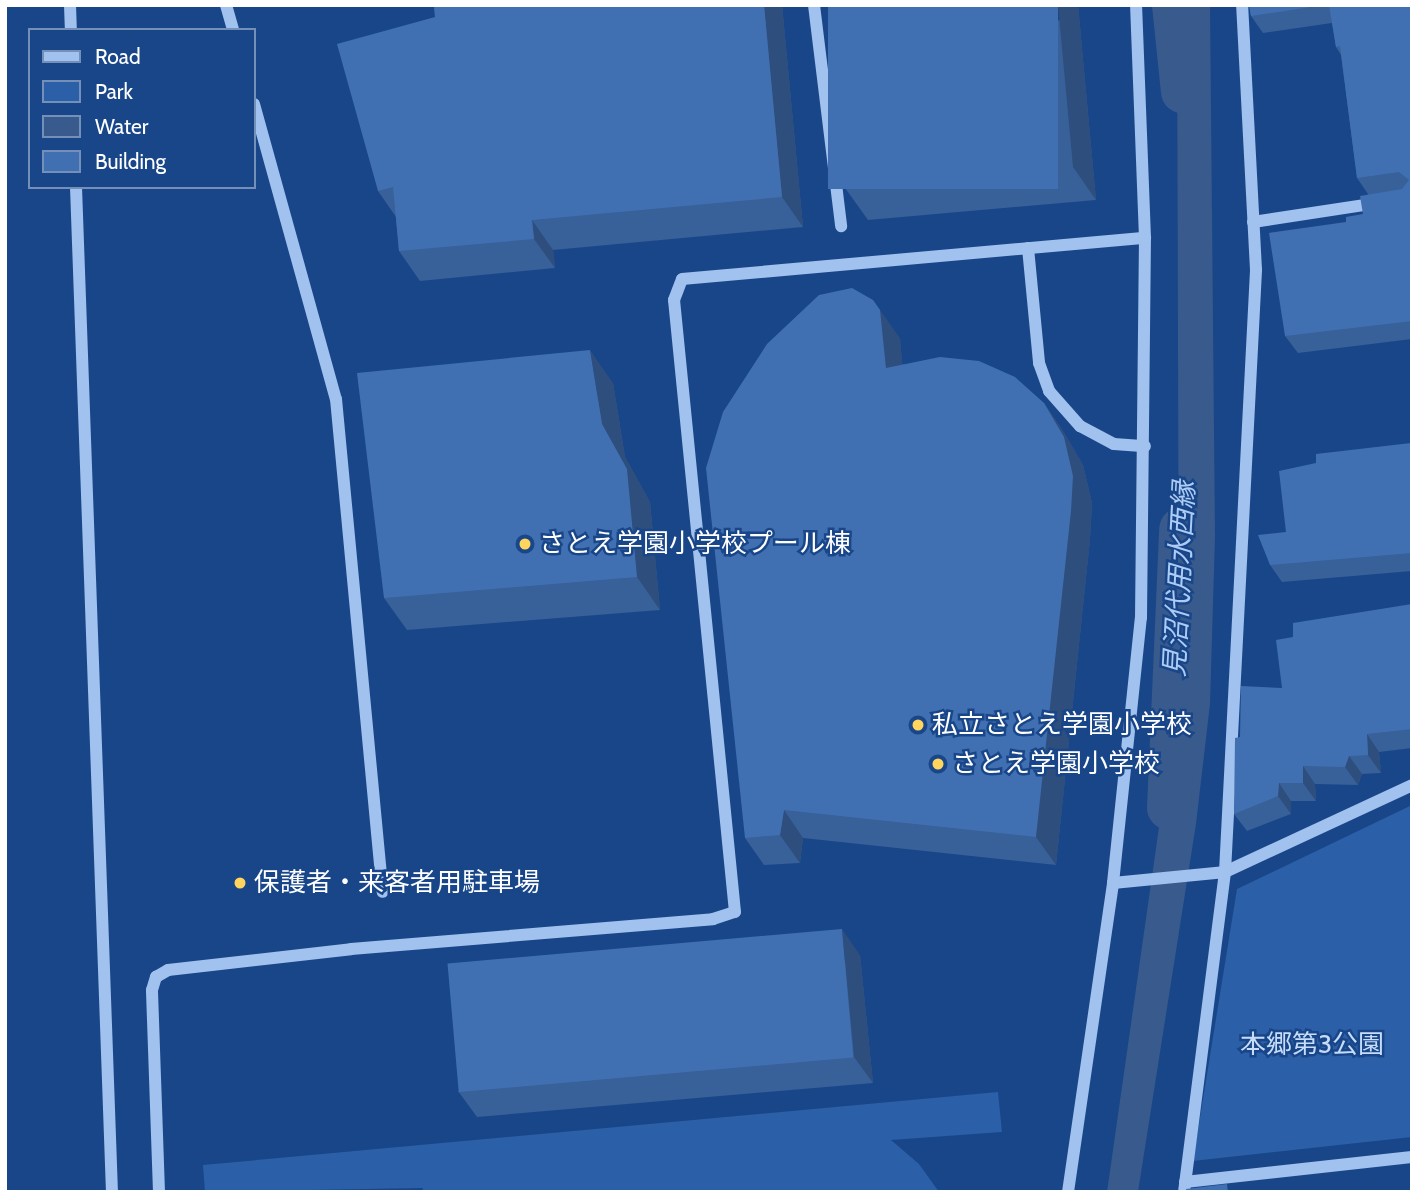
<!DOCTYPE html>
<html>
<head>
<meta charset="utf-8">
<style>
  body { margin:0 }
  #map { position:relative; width:1417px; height:1197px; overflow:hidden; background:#184689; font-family:Cabin,"Noto Sans JP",sans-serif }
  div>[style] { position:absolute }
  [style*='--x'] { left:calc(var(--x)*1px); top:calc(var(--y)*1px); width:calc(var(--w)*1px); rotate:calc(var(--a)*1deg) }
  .green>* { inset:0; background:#2b5fa7 }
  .water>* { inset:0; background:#395a8c }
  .canal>* { height:44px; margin:-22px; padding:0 22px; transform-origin:22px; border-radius:22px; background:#395a8c }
  .minor>* { height:12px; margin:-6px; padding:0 6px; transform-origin:6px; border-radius:6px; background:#a1c1ee }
  .wall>* { inset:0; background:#386099 }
  .shaded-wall>* { inset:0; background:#2e4e7d }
  .building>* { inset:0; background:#4170b2; transform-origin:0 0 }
  .dots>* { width:19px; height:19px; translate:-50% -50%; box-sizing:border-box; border:4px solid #184689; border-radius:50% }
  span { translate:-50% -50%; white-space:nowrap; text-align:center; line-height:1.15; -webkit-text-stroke:5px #184689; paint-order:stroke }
  .poi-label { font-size:26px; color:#fff }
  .left { translate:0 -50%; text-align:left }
  .park-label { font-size:26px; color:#c6dcfa }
  .water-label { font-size:28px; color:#accbf5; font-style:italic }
  .frame { position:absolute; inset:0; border:7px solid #fff; pointer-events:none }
  .legend { position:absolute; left:28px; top:28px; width:228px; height:161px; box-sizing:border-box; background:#184689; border:2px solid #7490b8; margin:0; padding:9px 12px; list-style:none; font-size:21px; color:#fff }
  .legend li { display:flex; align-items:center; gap:14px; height:35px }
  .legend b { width:35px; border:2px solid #7490b8 }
</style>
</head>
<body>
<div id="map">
  <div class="green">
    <div style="clip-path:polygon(1412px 805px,1412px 1137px,1193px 1161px,1237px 889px)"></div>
    <div style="clip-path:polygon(998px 1092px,1002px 1132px,891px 1140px,919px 1164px,939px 1192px,422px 1192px,423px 1188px,205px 1192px,203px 1165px)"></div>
  </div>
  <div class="water">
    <div style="clip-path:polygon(1177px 5px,1210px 5px,1215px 536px,1210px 704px,1196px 824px,1138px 1192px,1107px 1192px,1179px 687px)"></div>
  </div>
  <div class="canal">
    <div style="--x:1174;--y:5;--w:87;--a:84.1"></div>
    <div style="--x:1169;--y:808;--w:279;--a:-87.5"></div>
  </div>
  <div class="minor">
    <div style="--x:70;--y:5;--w:25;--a:88"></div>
    <div style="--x:226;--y:5;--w:26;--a:74"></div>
    <div style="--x:814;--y:5;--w:223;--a:83"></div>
    <div style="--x:254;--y:104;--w:306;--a:74.5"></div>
    <div style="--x:336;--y:399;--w:495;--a:84.6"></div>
    <div style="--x:76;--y:187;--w:1006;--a:87.95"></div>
    <div style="--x:1253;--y:222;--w:125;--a:-8.7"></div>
    <div style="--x:1028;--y:248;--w:116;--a:84.5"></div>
    <div style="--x:1039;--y:363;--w:30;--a:70"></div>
    <div style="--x:1049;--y:391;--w:47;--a:48.5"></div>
    <div style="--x:1080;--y:426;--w:38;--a:28"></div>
    <div style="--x:1114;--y:444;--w:31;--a:4"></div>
    <div style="--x:1113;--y:883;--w:113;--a:-5.6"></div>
    <div style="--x:1225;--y:872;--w:206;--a:-24.9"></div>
    <div style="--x:1185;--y:1182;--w:228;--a:-6.3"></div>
    <div style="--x:159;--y:1192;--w:202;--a:-92"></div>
    <div style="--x:152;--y:990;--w:14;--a:-73"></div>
    <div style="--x:156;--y:977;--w:14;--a:-30"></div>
    <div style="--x:168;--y:970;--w:184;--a:-6.5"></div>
    <div style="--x:351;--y:949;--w:363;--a:-4.7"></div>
    <div style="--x:713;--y:919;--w:23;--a:-18"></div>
    <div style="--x:735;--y:912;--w:615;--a:-95.69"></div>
    <div style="--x:674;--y:300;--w:22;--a:-69"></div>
    <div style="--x:682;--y:279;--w:465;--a:-5.1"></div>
    <div style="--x:1068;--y:1192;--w:312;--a:-81.7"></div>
    <div style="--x:1113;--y:883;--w:266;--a:-84"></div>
    <div style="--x:1141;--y:618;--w:380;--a:-89.4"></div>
    <div style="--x:1145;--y:238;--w:233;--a:-92.2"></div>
    <div style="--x:1184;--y:1192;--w:323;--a:-82.7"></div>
    <div style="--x:1225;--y:872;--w:603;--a:-87.05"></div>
    <div style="--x:1256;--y:270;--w:265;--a:-93"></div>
  </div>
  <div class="wall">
    <div style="clip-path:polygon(434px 5px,782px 5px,803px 227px,553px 250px,555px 268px,420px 281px,399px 251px,396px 217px,378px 191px,435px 17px)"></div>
    <div style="clip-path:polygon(1078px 5px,1096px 200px,868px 220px,845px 188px)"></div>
    <div style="clip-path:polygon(1249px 5px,1412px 5px,1412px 339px,1298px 353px,1285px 336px,1346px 222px,1363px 214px,1368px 194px,1357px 178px,1341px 55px,1336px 47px,1332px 23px,1263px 33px,1251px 16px)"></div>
    <div style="clip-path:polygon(900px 338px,902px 364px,1044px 403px,1063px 431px,1083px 465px,1092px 503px,1090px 539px,1056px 865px,803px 838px,800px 863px,764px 865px,745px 838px)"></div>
    <div style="clip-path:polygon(613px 383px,625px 457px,650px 502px,660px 610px,407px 630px,384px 598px)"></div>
    <div style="clip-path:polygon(1412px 444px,1412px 571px,1282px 582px,1270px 565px,1286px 532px)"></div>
    <div style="clip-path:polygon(1412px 604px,1412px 748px,1379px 752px,1381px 773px,1362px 774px,1358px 785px,1315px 784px,1316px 801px,1291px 801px,1291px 814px,1247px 831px,1234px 814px,1240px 737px,1282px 688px,1293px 637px)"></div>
    <div style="clip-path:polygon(860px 955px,873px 1083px,477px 1117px,458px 1091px)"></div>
  </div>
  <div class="shaded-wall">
    <div style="clip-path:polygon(764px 5px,782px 5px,803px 227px,782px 197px)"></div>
    <div style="clip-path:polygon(1058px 5px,1078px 5px,1096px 200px,1073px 167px)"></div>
    <div style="clip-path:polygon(532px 220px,553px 250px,555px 268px,534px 239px)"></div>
    <div style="clip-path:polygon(873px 300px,900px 338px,905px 395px,886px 368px)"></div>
    <div style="clip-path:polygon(590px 350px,613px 383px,625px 457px,650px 502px,660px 610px,637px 577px,602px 424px)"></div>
    <div style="clip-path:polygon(1044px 403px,1063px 431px,1083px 465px,1092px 503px,1090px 539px,1056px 865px,1036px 837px)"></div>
    <div style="clip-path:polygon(1367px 734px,1379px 752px,1381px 773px,1368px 755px)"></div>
    <div style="clip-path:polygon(1349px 756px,1362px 774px,1358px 785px,1345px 767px)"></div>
    <div style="clip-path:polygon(1303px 766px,1315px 784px,1316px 801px,1303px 783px)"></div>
    <div style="clip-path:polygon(1279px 783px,1291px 801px,1291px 814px,1278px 796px)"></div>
    <div style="clip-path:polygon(784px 810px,803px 838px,800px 863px,780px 835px)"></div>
    <div style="clip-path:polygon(842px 929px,860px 955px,873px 1083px,854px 1057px)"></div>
  </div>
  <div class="building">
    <div style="clip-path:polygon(434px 5px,764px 5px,782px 197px,532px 220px,534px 239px,399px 251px,393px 187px,378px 191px,337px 44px,435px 17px)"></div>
    <div style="left:828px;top:5px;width:230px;height:184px"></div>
    <div style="clip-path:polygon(1249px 5px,1324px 5px,1251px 16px)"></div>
    <div style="clip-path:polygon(1329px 5px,1412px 5px,1412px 321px,1285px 336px,1269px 233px,1346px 222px,1346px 217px,1363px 214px,1360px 196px,1402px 189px,1409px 180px,1399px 172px,1357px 178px,1340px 46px,1336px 47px)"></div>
    <div style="clip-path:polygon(852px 288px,873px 300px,880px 310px,886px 368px,940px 357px,979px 361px,1015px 377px,1044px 403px,1064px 437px,1073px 476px,1071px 511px,1036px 837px,784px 810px,780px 835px,745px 838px,706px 468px,723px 412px,767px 344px,819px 295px)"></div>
    <div style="clip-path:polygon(590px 350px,602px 424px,627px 469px,637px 577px,384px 598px,357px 373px)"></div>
    <div style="clip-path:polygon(1411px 443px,1412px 553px,1270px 565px,1258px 535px,1286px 532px,1279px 471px,1316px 463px,1316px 454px)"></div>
    <div style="clip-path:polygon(1412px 604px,1412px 729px,1367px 734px,1368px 755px,1349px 756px,1345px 767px,1303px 766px,1303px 783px,1279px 783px,1278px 796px,1234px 814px,1235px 738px,1240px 737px,1241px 686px,1282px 688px,1276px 640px,1293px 637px,1293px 623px)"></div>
    <div style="left:842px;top:929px;width:129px;height:396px;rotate:85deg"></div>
    <div style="clip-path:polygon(1227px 1184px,1228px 1192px,1186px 1192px,1186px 1189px)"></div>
  </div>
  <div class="dots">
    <div style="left:525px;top:544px;background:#ffd55d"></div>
    <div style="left:918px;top:725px;background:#ffd55d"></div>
    <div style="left:938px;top:764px;background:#ffd55d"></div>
    <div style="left:240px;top:883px;background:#ffd55d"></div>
  </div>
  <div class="poi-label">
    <span class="left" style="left:539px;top:544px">さとえ学園小学校プール棟</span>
    <span class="left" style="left:932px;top:725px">私立さとえ学園小学校</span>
    <span class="left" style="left:952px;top:764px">さとえ学園小学校</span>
    <span class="left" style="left:254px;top:883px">保護者・来客者用駐車場</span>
  </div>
  <div class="park-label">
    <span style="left:1312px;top:1045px">本郷第3公園</span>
  </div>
  <div class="water-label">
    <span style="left:1179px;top:579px;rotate:-87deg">見沼代用水西縁</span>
  </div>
  <div class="frame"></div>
  <ul class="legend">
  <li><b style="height:9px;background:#a1c1ee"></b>Road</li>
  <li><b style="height:19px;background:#2b5fa7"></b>Park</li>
  <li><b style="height:19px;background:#395a8c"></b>Water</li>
  <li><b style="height:19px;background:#4170b2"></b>Building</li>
  </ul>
</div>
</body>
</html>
